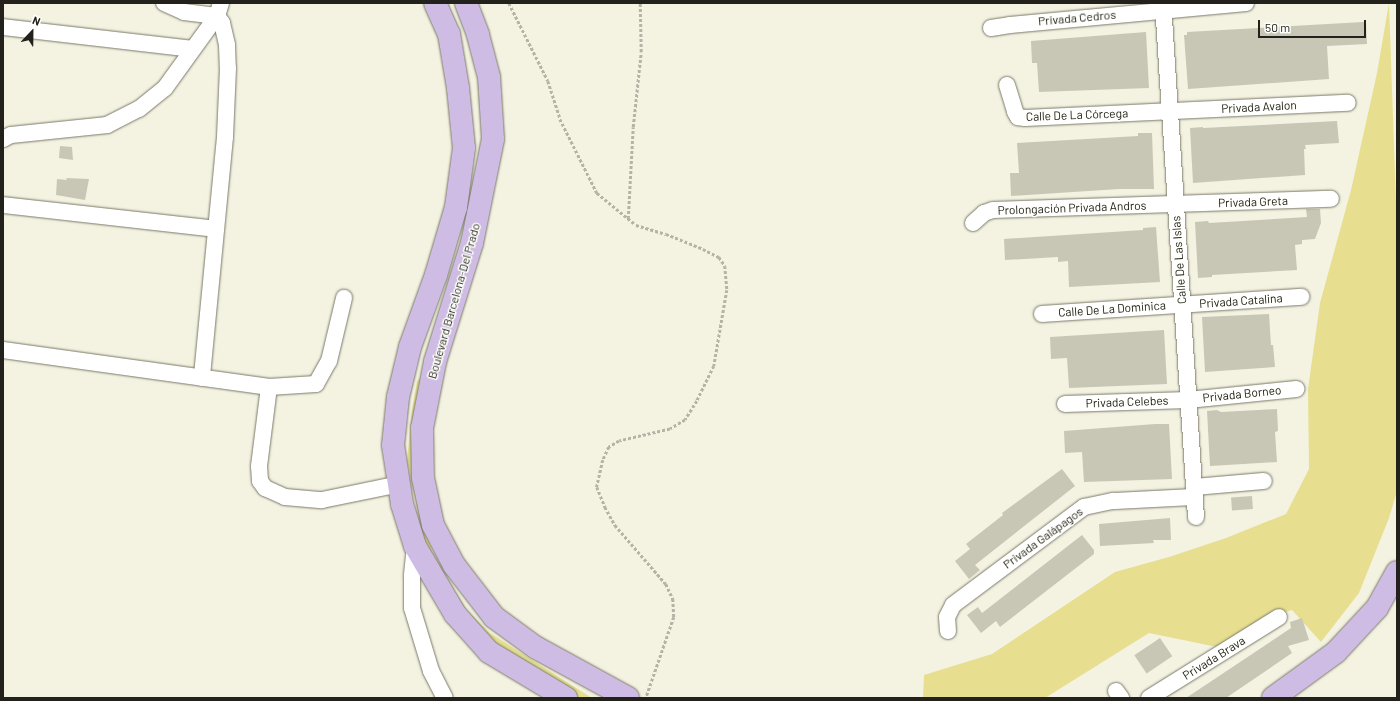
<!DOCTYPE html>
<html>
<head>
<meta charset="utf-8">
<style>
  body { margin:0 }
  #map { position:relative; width:1400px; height:701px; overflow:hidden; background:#f4f2e1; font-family:Barlow,sans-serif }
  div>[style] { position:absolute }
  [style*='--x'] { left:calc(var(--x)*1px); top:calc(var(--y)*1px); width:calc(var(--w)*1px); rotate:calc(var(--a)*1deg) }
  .green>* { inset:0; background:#e7df8f }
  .building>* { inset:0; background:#c8c7b6; transform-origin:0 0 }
  .path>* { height:2.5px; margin-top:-1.25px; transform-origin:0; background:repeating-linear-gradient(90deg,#b4b3a5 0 3px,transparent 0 5px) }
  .roads { filter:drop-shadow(0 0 1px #7a7969) drop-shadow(0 0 1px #7a7969) }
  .minor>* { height:16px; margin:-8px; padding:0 8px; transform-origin:8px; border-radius:8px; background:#fff }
  .primary>* { height:22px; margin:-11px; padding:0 11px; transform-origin:11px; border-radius:11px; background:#cebce4 }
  span { translate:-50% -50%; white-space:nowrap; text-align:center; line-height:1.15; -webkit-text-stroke:3px #fffffb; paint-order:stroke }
  .street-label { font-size:12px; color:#22211b }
  .frame { position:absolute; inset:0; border:4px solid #22211b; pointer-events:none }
  .north { position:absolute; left:12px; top:12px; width:40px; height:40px; -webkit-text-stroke:3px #fffffb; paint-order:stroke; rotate:22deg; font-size:11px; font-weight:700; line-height:16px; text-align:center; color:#22211b }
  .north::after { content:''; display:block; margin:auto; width:14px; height:18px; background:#22211b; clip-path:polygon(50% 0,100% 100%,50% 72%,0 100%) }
  .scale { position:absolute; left:1258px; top:20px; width:108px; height:18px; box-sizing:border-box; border:2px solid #22211b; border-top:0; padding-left:5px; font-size:12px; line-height:14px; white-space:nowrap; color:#22211b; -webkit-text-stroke:3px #fffffb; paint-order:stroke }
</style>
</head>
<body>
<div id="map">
  <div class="green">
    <div style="clip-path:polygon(1389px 3px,1397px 231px,1397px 491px,1389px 518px,1359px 593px,1321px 642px,1292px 610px,1262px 620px,1222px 648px,1149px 633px,1045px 698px,923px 698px,924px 675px,992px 654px,1115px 572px,1169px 557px,1226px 538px,1286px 514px,1309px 469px,1308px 389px,1320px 303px,1351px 190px,1377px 73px)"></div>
    <div style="clip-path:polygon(423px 375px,413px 457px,432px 553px,467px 611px,490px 633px,592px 698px,578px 698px,511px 659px,486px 639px,428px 557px,407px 461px,412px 410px,417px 381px)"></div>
  </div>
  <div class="building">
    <div style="clip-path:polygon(1363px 22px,1366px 23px,1367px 44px,1327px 46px,1329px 79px,1188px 89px,1184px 35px,1187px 35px,1187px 32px)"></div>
    <div style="clip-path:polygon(1146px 32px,1149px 88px,1039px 92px,1037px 63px,1032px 63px,1031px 41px)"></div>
    <div style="clip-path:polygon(1337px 121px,1339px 143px,1305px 145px,1306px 149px,1304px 149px,1305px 175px,1193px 183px,1190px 128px,1203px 127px,1203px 128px)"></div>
    <div style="clip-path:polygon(1138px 133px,1152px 133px,1154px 189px,1119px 189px,1011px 196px,1010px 173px,1019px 173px,1017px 143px,1138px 136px)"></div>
    <div style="clip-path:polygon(60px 146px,72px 147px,73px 160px,59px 158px)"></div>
    <div style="clip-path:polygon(66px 178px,89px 179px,85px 200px,56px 195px,57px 179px,67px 180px)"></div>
    <div style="clip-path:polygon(1306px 209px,1320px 209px,1321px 223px,1315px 239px,1302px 240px,1302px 244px,1295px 245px,1297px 270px,1212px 275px,1212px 277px,1198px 278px,1195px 222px,1208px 221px,1209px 223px,1307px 217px)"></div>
    <div style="clip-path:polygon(1156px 227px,1160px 282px,1069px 287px,1068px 261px,1058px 262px,1058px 257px,1005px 260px,1004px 239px,1143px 230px,1143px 228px)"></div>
    <div style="clip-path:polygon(1269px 314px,1271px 345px,1273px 345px,1275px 367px,1205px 372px,1202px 317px)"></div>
    <div style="clip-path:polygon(1164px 330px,1167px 384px,1069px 388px,1067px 358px,1051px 359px,1050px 337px)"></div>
    <div style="clip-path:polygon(1277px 409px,1278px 431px,1275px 432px,1277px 462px,1210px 466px,1207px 411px,1217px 410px,1221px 412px)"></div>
    <div style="clip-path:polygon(1155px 424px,1169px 424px,1172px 479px,1084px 482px,1082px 452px,1065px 453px,1064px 431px)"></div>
    <div style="clip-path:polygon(1062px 469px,1075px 486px,975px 565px,980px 570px,969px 579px,955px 561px,970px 549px,966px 544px,1003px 515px,1002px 513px)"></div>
    <div style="left:1252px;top:496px;width:13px;height:21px;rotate:86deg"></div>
    <div style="clip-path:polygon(1170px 518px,1171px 540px,1153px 540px,1154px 543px,1100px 546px,1099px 524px)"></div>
    <div style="clip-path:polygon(1082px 535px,1094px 550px,1094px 554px,1000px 627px,996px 621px,981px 633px,967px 615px,978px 607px,982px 613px)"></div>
    <div style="clip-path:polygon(1302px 618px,1309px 640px,1288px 646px,1292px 653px,1226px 698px,1186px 698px,1291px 628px,1290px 622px)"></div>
    <div style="left:1160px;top:638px;width:22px;height:31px;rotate:56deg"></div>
  </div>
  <div class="path">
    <div style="--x:509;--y:3;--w:87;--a:63.4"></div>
    <div style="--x:548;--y:81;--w:40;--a:72"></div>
    <div style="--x:560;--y:119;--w:83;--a:63.4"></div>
    <div style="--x:597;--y:193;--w:50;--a:39.4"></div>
    <div style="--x:636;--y:225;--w:31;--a:17"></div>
    <div style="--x:666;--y:234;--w:40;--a:22"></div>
    <div style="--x:703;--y:249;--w:18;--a:27"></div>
    <div style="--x:719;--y:257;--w:11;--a:56"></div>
    <div style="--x:725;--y:266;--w:24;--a:85"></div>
    <div style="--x:727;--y:290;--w:77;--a:99.7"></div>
    <div style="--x:714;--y:366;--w:39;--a:116"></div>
    <div style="--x:697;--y:401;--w:22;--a:122"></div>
    <div style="--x:685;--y:420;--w:17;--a:149"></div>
    <div style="--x:670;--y:429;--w:52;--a:166.8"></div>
    <div style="--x:619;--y:441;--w:12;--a:149"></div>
    <div style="--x:609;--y:447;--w:14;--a:115"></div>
    <div style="--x:603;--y:460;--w:28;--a:103"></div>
    <div style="--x:597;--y:487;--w:22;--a:68"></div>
    <div style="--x:605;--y:507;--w:21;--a:61"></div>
    <div style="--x:615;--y:525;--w:78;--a:49.2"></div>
    <div style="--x:666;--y:584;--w:17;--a:65"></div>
    <div style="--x:673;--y:599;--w:18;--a:87"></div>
    <div style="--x:674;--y:617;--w:86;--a:109.1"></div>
    <div style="--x:628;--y:219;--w:92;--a:-86.9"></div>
    <div style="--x:633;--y:127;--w:75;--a:-83.9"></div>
    <div style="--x:641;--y:52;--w:49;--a:-91.2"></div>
  </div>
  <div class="roads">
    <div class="minor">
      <div style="--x:164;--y:3;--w:22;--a:24"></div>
      <div style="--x:184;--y:12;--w:33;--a:7"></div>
      <div style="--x:217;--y:16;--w:9;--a:54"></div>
      <div style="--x:222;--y:23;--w:23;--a:77"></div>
      <div style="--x:227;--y:45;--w:23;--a:88"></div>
      <div style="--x:228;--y:68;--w:69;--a:92.5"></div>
      <div style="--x:225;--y:137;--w:242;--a:95.5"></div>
      <div style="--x:1163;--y:3;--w:515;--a:86.33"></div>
      <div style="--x:3;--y:27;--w:190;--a:6.6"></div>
      <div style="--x:991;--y:28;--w:19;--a:-9"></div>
      <div style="--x:1010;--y:25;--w:237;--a:-5.3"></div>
      <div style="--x:1007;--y:85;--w:28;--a:73"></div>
      <div style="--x:1015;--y:112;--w:6;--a:59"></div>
      <div style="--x:1018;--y:117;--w:7;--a:8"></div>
      <div style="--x:1025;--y:118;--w:323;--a:-2.7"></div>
      <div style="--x:3;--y:139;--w:9;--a:-27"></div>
      <div style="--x:11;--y:135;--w:97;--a:-5.9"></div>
      <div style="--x:107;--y:125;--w:36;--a:-27"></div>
      <div style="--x:139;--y:109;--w:33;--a:-39"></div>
      <div style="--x:165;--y:88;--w:89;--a:-54.2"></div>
      <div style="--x:217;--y:16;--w:14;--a:-73"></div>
      <div style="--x:3;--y:205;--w:214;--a:6.4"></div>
      <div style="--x:973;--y:223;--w:15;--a:-42"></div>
      <div style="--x:984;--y:213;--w:9;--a:-18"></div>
      <div style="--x:993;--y:210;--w:338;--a:-1.9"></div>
      <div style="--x:1042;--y:314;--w:260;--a:-3.8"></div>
      <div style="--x:3;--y:350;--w:269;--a:7.9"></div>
      <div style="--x:269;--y:387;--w:47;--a:-3.7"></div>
      <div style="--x:316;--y:384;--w:26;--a:-61"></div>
      <div style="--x:329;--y:361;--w:65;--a:-76.6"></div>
      <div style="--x:269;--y:387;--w:80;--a:97.2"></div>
      <div style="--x:259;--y:466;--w:15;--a:86"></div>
      <div style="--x:260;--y:481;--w:9;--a:54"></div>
      <div style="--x:265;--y:488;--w:22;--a:24"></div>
      <div style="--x:285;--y:497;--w:37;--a:5"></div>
      <div style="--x:322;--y:500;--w:80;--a:-11.6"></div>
      <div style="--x:1065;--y:404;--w:123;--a:-1.9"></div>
      <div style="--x:1188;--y:400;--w:109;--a:-5.8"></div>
      <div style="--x:1194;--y:487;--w:70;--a:-4.9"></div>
      <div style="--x:415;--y:546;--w:31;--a:96"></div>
      <div style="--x:412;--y:577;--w:31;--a:90"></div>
      <div style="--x:412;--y:608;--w:66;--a:73.2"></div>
      <div style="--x:431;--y:671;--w:30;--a:63"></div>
      <div style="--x:948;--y:631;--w:14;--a:-94"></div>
      <div style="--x:947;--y:617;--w:13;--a:-63"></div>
      <div style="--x:953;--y:605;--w:164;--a:-36.8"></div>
      <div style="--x:1084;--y:507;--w:30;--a:-12"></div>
      <div style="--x:1113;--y:501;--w:82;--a:-2.8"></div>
      <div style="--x:1116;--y:691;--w:9;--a:54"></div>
      <div style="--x:1149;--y:698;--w:153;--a:-31.9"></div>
    </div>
    <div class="primary">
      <div style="--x:435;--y:3;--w:34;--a:66"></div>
      <div style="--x:449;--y:34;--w:55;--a:80.5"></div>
      <div style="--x:458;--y:88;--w:60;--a:84.3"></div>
      <div style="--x:464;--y:148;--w:60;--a:97.7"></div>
      <div style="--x:456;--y:207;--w:71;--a:106.4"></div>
      <div style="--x:436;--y:275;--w:77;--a:109.9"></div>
      <div style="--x:410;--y:347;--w:51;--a:103.5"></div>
      <div style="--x:398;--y:397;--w:48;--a:95.9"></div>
      <div style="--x:393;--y:445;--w:60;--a:81.3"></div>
      <div style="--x:402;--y:504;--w:44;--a:72.8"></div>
      <div style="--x:415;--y:546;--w:79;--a:59.5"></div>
      <div style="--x:455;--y:614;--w:51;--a:48.2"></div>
      <div style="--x:489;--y:652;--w:90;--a:30.9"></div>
      <div style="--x:466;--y:3;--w:34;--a:69"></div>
      <div style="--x:478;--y:35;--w:43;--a:75.3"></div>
      <div style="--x:489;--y:77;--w:62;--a:86.3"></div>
      <div style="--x:493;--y:139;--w:106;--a:101.4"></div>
      <div style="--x:472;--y:243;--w:125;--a:107.3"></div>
      <div style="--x:435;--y:362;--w:67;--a:101.1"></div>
      <div style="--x:422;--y:428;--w:50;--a:88.9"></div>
      <div style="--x:423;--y:478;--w:48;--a:78"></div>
      <div style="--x:433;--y:525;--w:45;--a:62.3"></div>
      <div style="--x:454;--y:565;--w:66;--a:52.4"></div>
      <div style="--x:494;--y:617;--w:51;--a:36.2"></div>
      <div style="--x:535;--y:647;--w:106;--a:28.7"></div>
      <div style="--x:1273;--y:698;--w:78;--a:-36.1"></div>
      <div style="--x:1336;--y:652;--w:60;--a:-47"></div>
      <div style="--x:1377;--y:608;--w:41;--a:-60.9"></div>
    </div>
  </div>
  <div class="street-label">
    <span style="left:1077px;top:18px;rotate:-5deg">Privada Cedros</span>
    <span style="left:1259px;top:107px;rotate:-3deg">Privada Avalon</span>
    <span style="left:1077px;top:115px;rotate:-2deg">Calle De La Córcega</span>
    <span style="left:1253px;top:202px;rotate:-2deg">Privada Greta</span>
    <span style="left:1072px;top:208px;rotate:-2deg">Prolongación Privada Andros</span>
    <span style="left:1179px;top:260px;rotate:-94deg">Calle De Las Islas</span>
    <span style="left:454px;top:301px;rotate:-74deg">Boulevard Barcelona-Del Prado</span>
    <span style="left:1241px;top:301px;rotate:-4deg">Privada Catalina</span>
    <span style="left:1112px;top:309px;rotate:-4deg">Calle De La Dominica</span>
    <span style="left:1242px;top:394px;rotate:-6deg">Privada Borneo</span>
    <span style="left:1127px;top:402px;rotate:-2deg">Privada Celebes</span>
    <span style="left:1043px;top:538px;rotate:-36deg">Privada Galápagos</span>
    <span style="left:1214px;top:658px;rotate:-32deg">Privada Brava</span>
  </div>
  <div class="frame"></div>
  <div class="north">N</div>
  <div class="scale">50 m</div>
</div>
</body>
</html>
